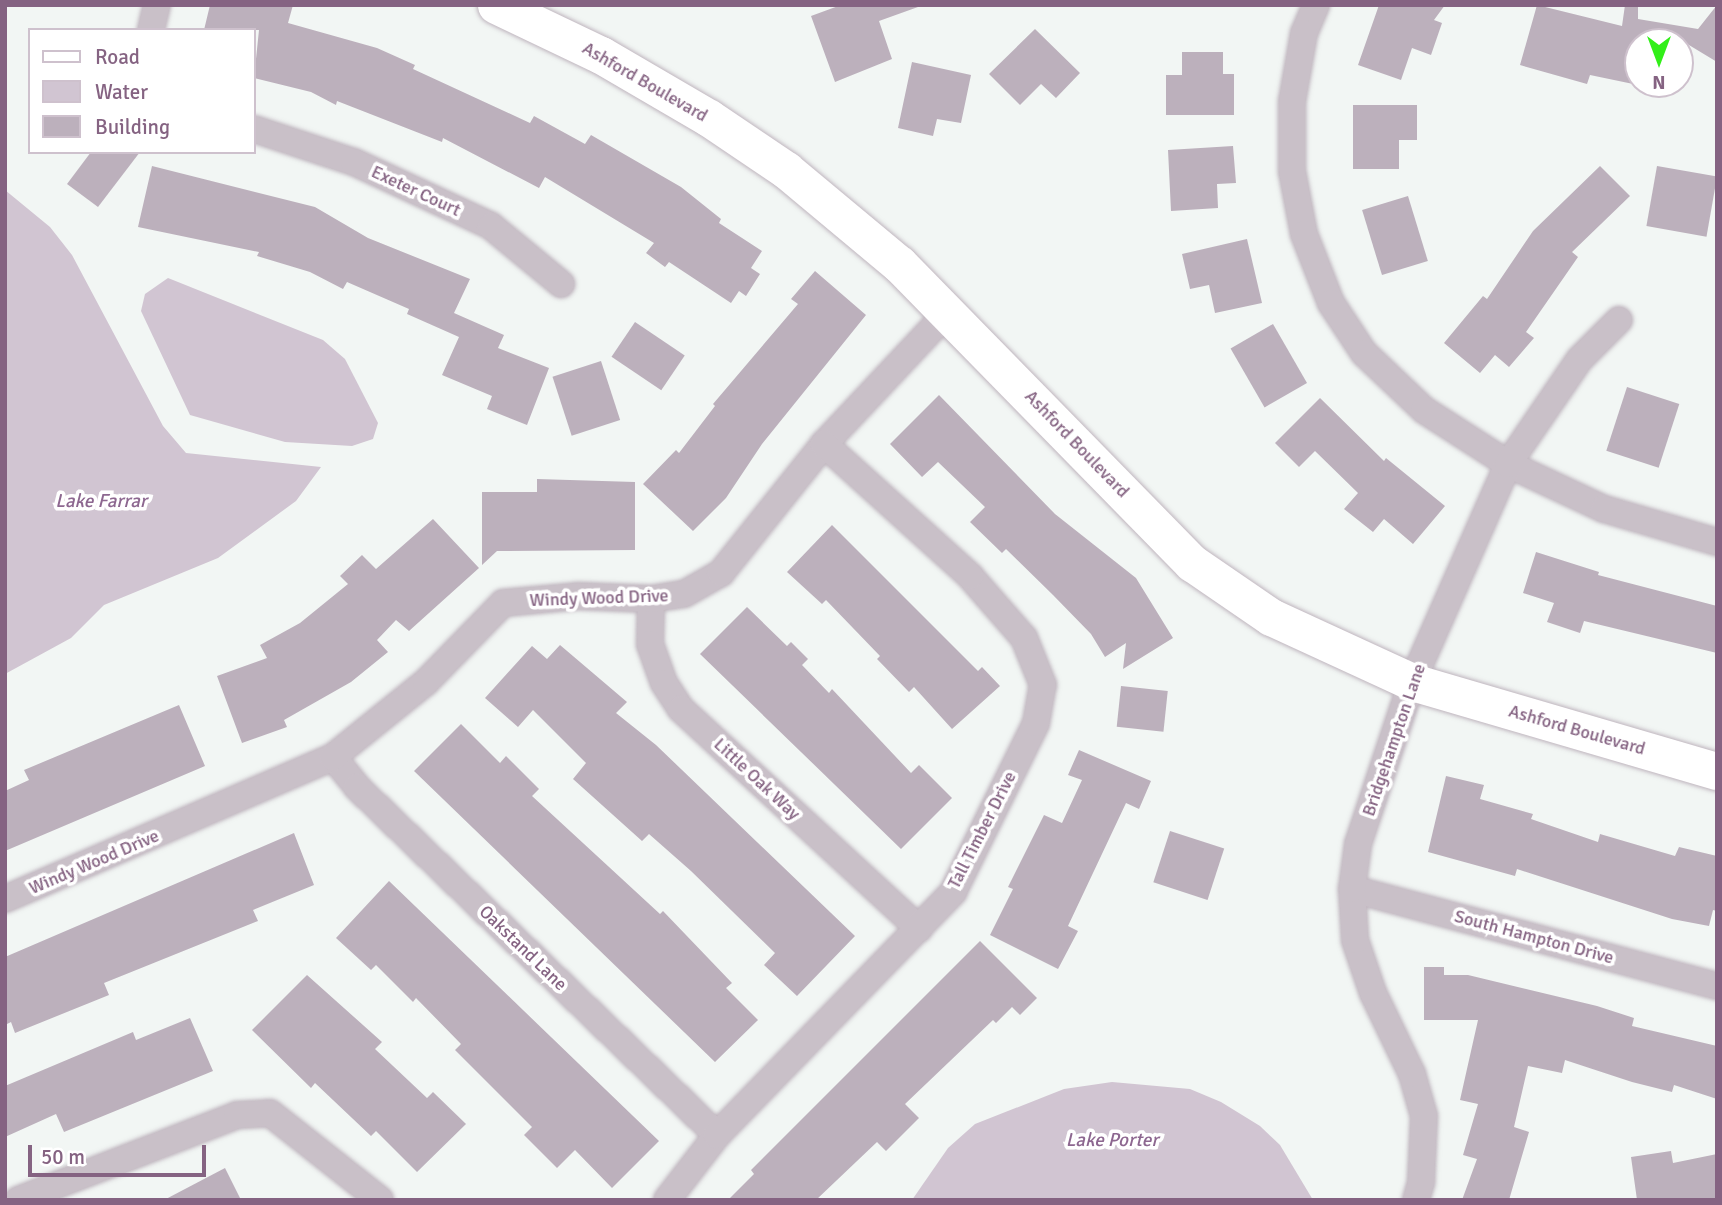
<!DOCTYPE html>
<html>
<head>
<meta charset="utf-8">
<style>
  body { margin:0 }
  #map { position:relative; width:1722px; height:1205px; overflow:hidden; background:#f2f6f4; font-family:Signika,sans-serif }
  div>[style] { position:absolute }
  [style*='--x'] { left:calc(var(--x)*1px); top:calc(var(--y)*1px); width:calc(var(--w)*1px); rotate:calc(var(--a)*1deg) }
  .water>* { inset:0; background:#d1c5d2 }
  .building>* { inset:0; background:#bcb0bc; transform-origin:0 0 }
  .roads { filter:drop-shadow(0 0 2px #bfb5be) drop-shadow(0 0 2px #bfb5be) }
  .street>* { height:26px; margin:-13px; padding:0 13px; transform-origin:13px; border-radius:13px; background:#c9c0c8 }
  .secondary>* { height:37px; margin:-18.5px; padding:0 18.5px; transform-origin:18.5px; border-radius:18.5px; background:#fff }
  span { translate:-50% -50%; white-space:nowrap; text-align:center; line-height:1.15; -webkit-text-stroke:7px #fff; paint-order:stroke }
  .street-label { font-size:18px; color:#856382 }
  .water-label { font-size:19px; color:#8d6790; font-style:italic }
  .frame { position:absolute; inset:0; border:7px solid #856382; pointer-events:none }
  .legend { position:absolute; left:28px; top:28px; width:228px; height:126px; box-sizing:border-box; background:#fff; border:2px solid #cec1cd; margin:0; padding:9px 12px; list-style:none; font-size:21px; color:#856382 }
  .legend li { display:flex; align-items:center; gap:14px; height:35px }
  .legend b { width:35px; border:2px solid #cec1cd }
  .north { position:absolute; left:1624px; top:28px; width:70px; height:70px; box-sizing:border-box; background:#fff; border:2px solid #cec1cd; border-radius:50%; rotate:180deg; font-size:19px; font-weight:700; line-height:28px; text-align:center; color:#856382 }
  .north::after { content:''; display:block; margin:auto; width:24px; height:32px; background:#32ef19; clip-path:polygon(50% 0,100% 100%,50% 72%,0 100%) }
  .scale { position:absolute; left:28px; top:1145px; width:178px; height:32px; box-sizing:border-box; border:4px solid #856382; border-top:0; padding-left:9px; font-size:21px; line-height:24px; white-space:nowrap; color:#856382; -webkit-text-stroke:5px #fff; paint-order:stroke }
</style>
</head>
<body>
<div id="map">
  <div class="water">
    <div style="clip-path:polygon(5px 190px,50px 227px,72px 255px,163px 426px,186px 453px,321px 467px,296px 501px,218px 558px,104px 605px,71px 638px,5px 674px)"></div>
    <div style="clip-path:polygon(168px 278px,323px 340px,345px 359px,378px 423px,373px 439px,352px 446px,285px 442px,190px 415px,141px 311px,145px 294px)"></div>
    <div style="clip-path:polygon(1112px 1082px,1190px 1089px,1221px 1102px,1260px 1126px,1280px 1145px,1313px 1200px,912px 1200px,948px 1148px,975px 1124px,1064px 1089px)"></div>
  </div>
  <div class="building">
    <div style="clip-path:polygon(210px 5px,293px 5px,288px 23px,377px 48px,415px 65px,413px 69px,530px 123px,534px 116px,585px 144px,591px 135px,681px 187px,721px 219px,719px 223px,762px 251px,751px 268px,760px 274px,746px 296px,739px 291px,731px 303px,669px 262px,665px 267px,646px 253px,654px 243px,545px 177px,539px 188px,443px 138px,442px 142px,337px 101px,336px 105px,311px 92px,254px 78px,259px 30px,204px 30px)"></div>
    <div style="clip-path:polygon(841px 5px,918px 7px,879px 21px,892px 59px,835px 82px,811px 16px)"></div>
    <div style="clip-path:polygon(1379px 5px,1445px 5px,1434px 20px,1442px 23px,1431px 55px,1412px 48px,1401px 80px,1358px 65px)"></div>
    <div style="clip-path:polygon(1537px 5px,1622px 26px,1625px 5px,1638px 5px,1638px 19px,1698px 29px,1717px 5px,1717px 62px,1684px 42px,1638px 42px,1638px 85px,1590px 75px,1587px 84px,1520px 65px)"></div>
    <div style="clip-path:polygon(1035px 29px,1080px 73px,1056px 98px,1041px 84px,1020px 105px,989px 74px)"></div>
    <div style="clip-path:polygon(1182px 52px,1223px 52px,1223px 74px,1234px 74px,1234px 115px,1166px 115px,1166px 75px,1182px 75px)"></div>
    <div style="clip-path:polygon(912px 62px,971px 75px,961px 123px,937px 119px,933px 136px,898px 128px)"></div>
    <div style="clip-path:polygon(1353px 105px,1417px 105px,1417px 140px,1399px 140px,1399px 169px,1353px 169px)"></div>
    <div style="clip-path:polygon(1233px 146px,1236px 183px,1217px 184px,1218px 208px,1171px 211px,1168px 150px)"></div>
    <div style="clip-path:polygon(91px 152px,140px 152px,98px 207px,67px 184px)"></div>
    <div style="clip-path:polygon(152px 166px,315px 207px,368px 238px,470px 279px,454px 313px,504px 335px,498px 348px,549px 368px,527px 425px,487px 409px,492px 396px,442px 375px,459px 337px,407px 314px,409px 309px,347px 282px,343px 289px,310px 272px,257px 256px,259px 252px,138px 227px)"></div>
    <div style="clip-path:polygon(1600px 166px,1630px 196px,1572px 252px,1578px 257px,1526px 332px,1534px 338px,1509px 367px,1495px 355px,1480px 373px,1444px 343px,1483px 296px,1487px 299px,1533px 231px)"></div>
    <div style="left:1657px;top:166px;width:61px;height:61px;rotate:10deg"></div>
    <div style="left:1408px;top:196px;width:68px;height:48px;rotate:73deg"></div>
    <div style="clip-path:polygon(1247px 239px,1262px 303px,1215px 313px,1209px 285px,1190px 289px,1182px 254px)"></div>
    <div style="clip-path:polygon(815px 271px,866px 315px,762px 444px,726px 498px,693px 531px,643px 484px,676px 450px,679px 453px,715px 406px,713px 404px,798px 304px,791px 299px)"></div>
    <div style="left:635px;top:322px;width:60px;height:42px;rotate:34deg"></div>
    <div style="left:1273px;top:324px;width:68px;height:49px;rotate:60deg"></div>
    <div style="left:601px;top:361px;width:62px;height:51px;rotate:72deg"></div>
    <div style="left:1627px;top:387px;width:55px;height:67px;rotate:18deg"></div>
    <div style="clip-path:polygon(939px 395px,1055px 514px,1136px 578px,1173px 638px,1123px 669px,1126px 643px,1105px 657px,1091px 634px,1053px 595px,1006px 549px,1002px 553px,970px 522px,985px 507px,938px 462px,922px 477px,890px 444px)"></div>
    <div style="clip-path:polygon(1320px 398px,1384px 461px,1386px 458px,1445px 506px,1413px 544px,1384px 519px,1373px 532px,1344px 509px,1358px 493px,1315px 451px,1299px 467px,1275px 443px)"></div>
    <div style="clip-path:polygon(537px 479px,635px 482px,635px 550px,497px 551px,482px 565px,482px 492px,537px 492px)"></div>
    <div style="clip-path:polygon(433px 519px,479px 568px,409px 631px,396px 620px,377px 640px,388px 652px,351px 682px,284px 720px,287px 727px,242px 743px,217px 676px,267px 658px,260px 645px,300px 623px,348px 584px,340px 576px,362px 555px,376px 569px)"></div>
    <div style="clip-path:polygon(832px 525px,978px 671px,982px 667px,1000px 686px,952px 729px,914px 687px,909px 692px,877px 659px,880px 656px,826px 600px,822px 604px,787px 572px)"></div>
    <div style="clip-path:polygon(1536px 552px,1599px 572px,1598px 575px,1717px 606px,1717px 653px,1584px 621px,1580px 633px,1547px 622px,1554px 603px,1523px 593px)"></div>
    <div style="clip-path:polygon(747px 607px,787px 646px,791px 642px,808px 659px,802px 665px,829px 693px,832px 689px,911px 773px,919px 765px,952px 798px,901px 849px,700px 654px)"></div>
    <div style="clip-path:polygon(560px 645px,627px 702px,616px 713px,656px 745px,855px 936px,797px 996px,764px 965px,775px 953px,691px 871px,649px 834px,642px 841px,573px 779px,586px 763px,533px 710px,518px 727px,485px 698px,532px 646px,547px 659px)"></div>
    <div style="left:1121px;top:686px;width:47px;height:41px;rotate:6deg"></div>
    <div style="clip-path:polygon(179px 705px,205px 766px,5px 851px,5px 791px,29px 780px,24px 770px)"></div>
    <div style="clip-path:polygon(461px 724px,500px 763px,506px 756px,539px 789px,532px 796px,660px 914px,663px 911px,732px 983px,726px 988px,758px 1020px,715px 1062px,414px 771px)"></div>
    <div style="clip-path:polygon(1079px 750px,1151px 781px,1139px 809px,1126px 803px,1068px 926px,1078px 931px,1058px 969px,990px 935px,1013px 889px,1008px 887px,1044px 815px,1062px 823px,1082px 780px,1068px 775px)"></div>
    <div style="clip-path:polygon(1446px 776px,1484px 785px,1480px 799px,1533px 814px,1531px 819px,1598px 842px,1600px 834px,1675px 856px,1679px 847px,1717px 856px,1717px 911px,1713px 910px,1709px 926px,1672px 919px,1517px 869px,1515px 876px,1428px 852px)"></div>
    <div style="left:1170px;top:831px;width:57px;height:54px;rotate:18deg"></div>
    <div style="clip-path:polygon(294px 833px,314px 885px,253px 910px,258px 921px,104px 983px,109px 995px,15px 1033px,11px 1022px,5px 1025px,5px 957px)"></div>
    <div style="clip-path:polygon(389px 881px,659px 1141px,612px 1188px,575px 1150px,557px 1168px,524px 1135px,532px 1127px,455px 1050px,461px 1044px,416px 998px,413px 1002px,376px 965px,371px 970px,336px 938px)"></div>
    <div style="clip-path:polygon(980px 941px,1037px 998px,1020px 1015px,1012px 1007px,996px 1023px,993px 1020px,905px 1104px,919px 1118px,886px 1151px,877px 1142px,816px 1200px,728px 1200px,754px 1174px,751px 1170px)"></div>
    <div style="clip-path:polygon(1424px 967px,1444px 967px,1444px 975px,1468px 975px,1597px 1006px,1634px 1018px,1632px 1026px,1717px 1046px,1717px 1099px,1674px 1085px,1672px 1092px,1632px 1082px,1565px 1060px,1562px 1073px,1528px 1066px,1514px 1127px,1529px 1132px,1509px 1200px,1462px 1200px,1477px 1159px,1463px 1155px,1478px 1104px,1460px 1100px,1478px 1020px,1424px 1020px)"></div>
    <div style="clip-path:polygon(307px 975px,382px 1042px,375px 1049px,427px 1098px,433px 1092px,466px 1124px,417px 1172px,376px 1131px,371px 1136px,315px 1083px,311px 1088px,252px 1030px)"></div>
    <div style="clip-path:polygon(190px 1018px,213px 1071px,64px 1132px,56px 1114px,5px 1137px,5px 1086px,133px 1032px,136px 1040px)"></div>
    <div style="clip-path:polygon(1671px 1151px,1673px 1163px,1717px 1154px,1717px 1200px,1637px 1200px,1631px 1157px)"></div>
    <div style="clip-path:polygon(225px 1168px,241px 1200px,164px 1200px)"></div>
  </div>
  <div class="roads">
    <div class="street">
      <div style="--x:1316;--y:5;--w:30;--a:113"></div>
      <div style="--x:1304;--y:33;--w:70;--a:99.9"></div>
      <div style="--x:1292;--y:102;--w:69;--a:90"></div>
      <div style="--x:1292;--y:171;--w:64;--a:79.2"></div>
      <div style="--x:1304;--y:234;--w:74;--a:68.6"></div>
      <div style="--x:1331;--y:303;--w:60;--a:56.6"></div>
      <div style="--x:1364;--y:353;--w:83;--a:43.5"></div>
      <div style="--x:1424;--y:410;--w:100;--a:32.7"></div>
      <div style="--x:1508;--y:464;--w:106;--a:25.1"></div>
      <div style="--x:1604;--y:509;--w:118;--a:16.3"></div>
      <div style="--x:151;--y:30;--w:26;--a:-77"></div>
      <div style="--x:254;--y:129;--w:105;--a:18.3"></div>
      <div style="--x:354;--y:162;--w:151;--a:25"></div>
      <div style="--x:491;--y:226;--w:91;--a:39.6"></div>
      <div style="--x:651;--y:599;--w:45;--a:91.3"></div>
      <div style="--x:650;--y:644;--w:41;--a:70.3"></div>
      <div style="--x:664;--y:683;--w:31;--a:57"></div>
      <div style="--x:681;--y:709;--w:324;--a:42.7"></div>
      <div style="--x:333;--y:757;--w:38;--a:51"></div>
      <div style="--x:357;--y:787;--w:501;--a:44.03"></div>
      <div style="--x:1352;--y:889;--w:378;--a:14.9"></div>
      <div style="--x:5;--y:899;--w:357;--a:-23.4"></div>
      <div style="--x:333;--y:757;--w:119;--a:-38.9"></div>
      <div style="--x:426;--y:682;--w:110;--a:-45.7"></div>
      <div style="--x:503;--y:603;--w:75;--a:-5.3"></div>
      <div style="--x:578;--y:596;--w:73;--a:2.4"></div>
      <div style="--x:651;--y:599;--w:33;--a:-9"></div>
      <div style="--x:684;--y:594;--w:43;--a:-29.6"></div>
      <div style="--x:721;--y:573;--w:165;--a:-51.4"></div>
      <div style="--x:824;--y:444;--w:181;--a:-46.8"></div>
      <div style="--x:18;--y:1200;--w:235;--a:-21.2"></div>
      <div style="--x:237;--y:1115;--w:33;--a:-3"></div>
      <div style="--x:270;--y:1113;--w:140;--a:38.3"></div>
      <div style="--x:667;--y:1200;--w:82;--a:-52.4"></div>
      <div style="--x:717;--y:1135;--w:339;--a:-45.8"></div>
      <div style="--x:953;--y:892;--w:188;--a:-63.8"></div>
      <div style="--x:1036;--y:723;--w:39;--a:-80"></div>
      <div style="--x:1043;--y:685;--w:51;--a:-112"></div>
      <div style="--x:1024;--y:638;--w:82;--a:-131.1"></div>
      <div style="--x:970;--y:576;--w:197;--a:-137.9"></div>
      <div style="--x:1416;--y:1200;--w:19;--a:-74"></div>
      <div style="--x:1421;--y:1182;--w:66;--a:-87.4"></div>
      <div style="--x:1424;--y:1116;--w:44;--a:-105.9"></div>
      <div style="--x:1412;--y:1074;--w:90;--a:-115.7"></div>
      <div style="--x:1373;--y:993;--w:56;--a:-108.8"></div>
      <div style="--x:1355;--y:940;--w:51;--a:-93.4"></div>
      <div style="--x:1352;--y:889;--w:45;--a:-82.4"></div>
      <div style="--x:1358;--y:844;--w:171;--a:-71.6"></div>
      <div style="--x:1412;--y:682;--w:238;--a:-66.2"></div>
      <div style="--x:1508;--y:464;--w:127;--a:-55.6"></div>
      <div style="--x:1580;--y:359;--w:55;--a:-45"></div>
    </div>
    <div class="secondary">
      <div style="--x:496;--y:5;--w:116;--a:25.5"></div>
      <div style="--x:601;--y:55;--w:125;--a:30.3"></div>
      <div style="--x:709;--y:118;--w:93;--a:34"></div>
      <div style="--x:786;--y:170;--w:147;--a:39.8"></div>
      <div style="--x:899;--y:264;--w:419;--a:45.6"></div>
      <div style="--x:1192;--y:563;--w:96;--a:34.4"></div>
      <div style="--x:1271;--y:617;--w:155;--a:24.7"></div>
      <div style="--x:1412;--y:682;--w:318;--a:16.3"></div>
    </div>
  </div>
  <div class="street-label">
    <span style="left:645px;top:82px;rotate:30deg">Ashford Boulevard</span>
    <span style="left:416px;top:191px;rotate:25deg">Exeter Court</span>
    <span style="left:1077px;top:444px;rotate:46deg">Ashford Boulevard</span>
    <span style="left:599px;top:598px;rotate:-2deg">Windy Wood Drive</span>
    <span style="left:1577px;top:730px;rotate:16deg">Ashford Boulevard</span>
    <span style="left:1394px;top:740px;rotate:-71deg">Bridgehampton Lane</span>
    <span style="left:757px;top:779px;rotate:43deg">Little Oak Way</span>
    <span style="left:982px;top:830px;rotate:-63deg">Tall Timber Drive</span>
    <span style="left:94px;top:862px;rotate:-23deg">Windy Wood Drive</span>
    <span style="left:1534px;top:937px;rotate:15deg">South Hampton Drive</span>
    <span style="left:523px;top:948px;rotate:44deg">Oakstand Lane</span>
  </div>
  <div class="water-label">
    <span style="left:101px;top:502px">Lake Farrar</span>
    <span style="left:1112px;top:1141px">Lake Porter</span>
  </div>
  <div class="frame"></div>
  <ul class="legend">
  <li><b style="height:9px;background:#fff"></b>Road</li>
  <li><b style="height:19px;background:#d1c5d2"></b>Water</li>
  <li><b style="height:19px;background:#bcb0bc"></b>Building</li>
  </ul>
  <div class="north">N</div>
  <div class="scale">50 m</div>
</div>
</body>
</html>
